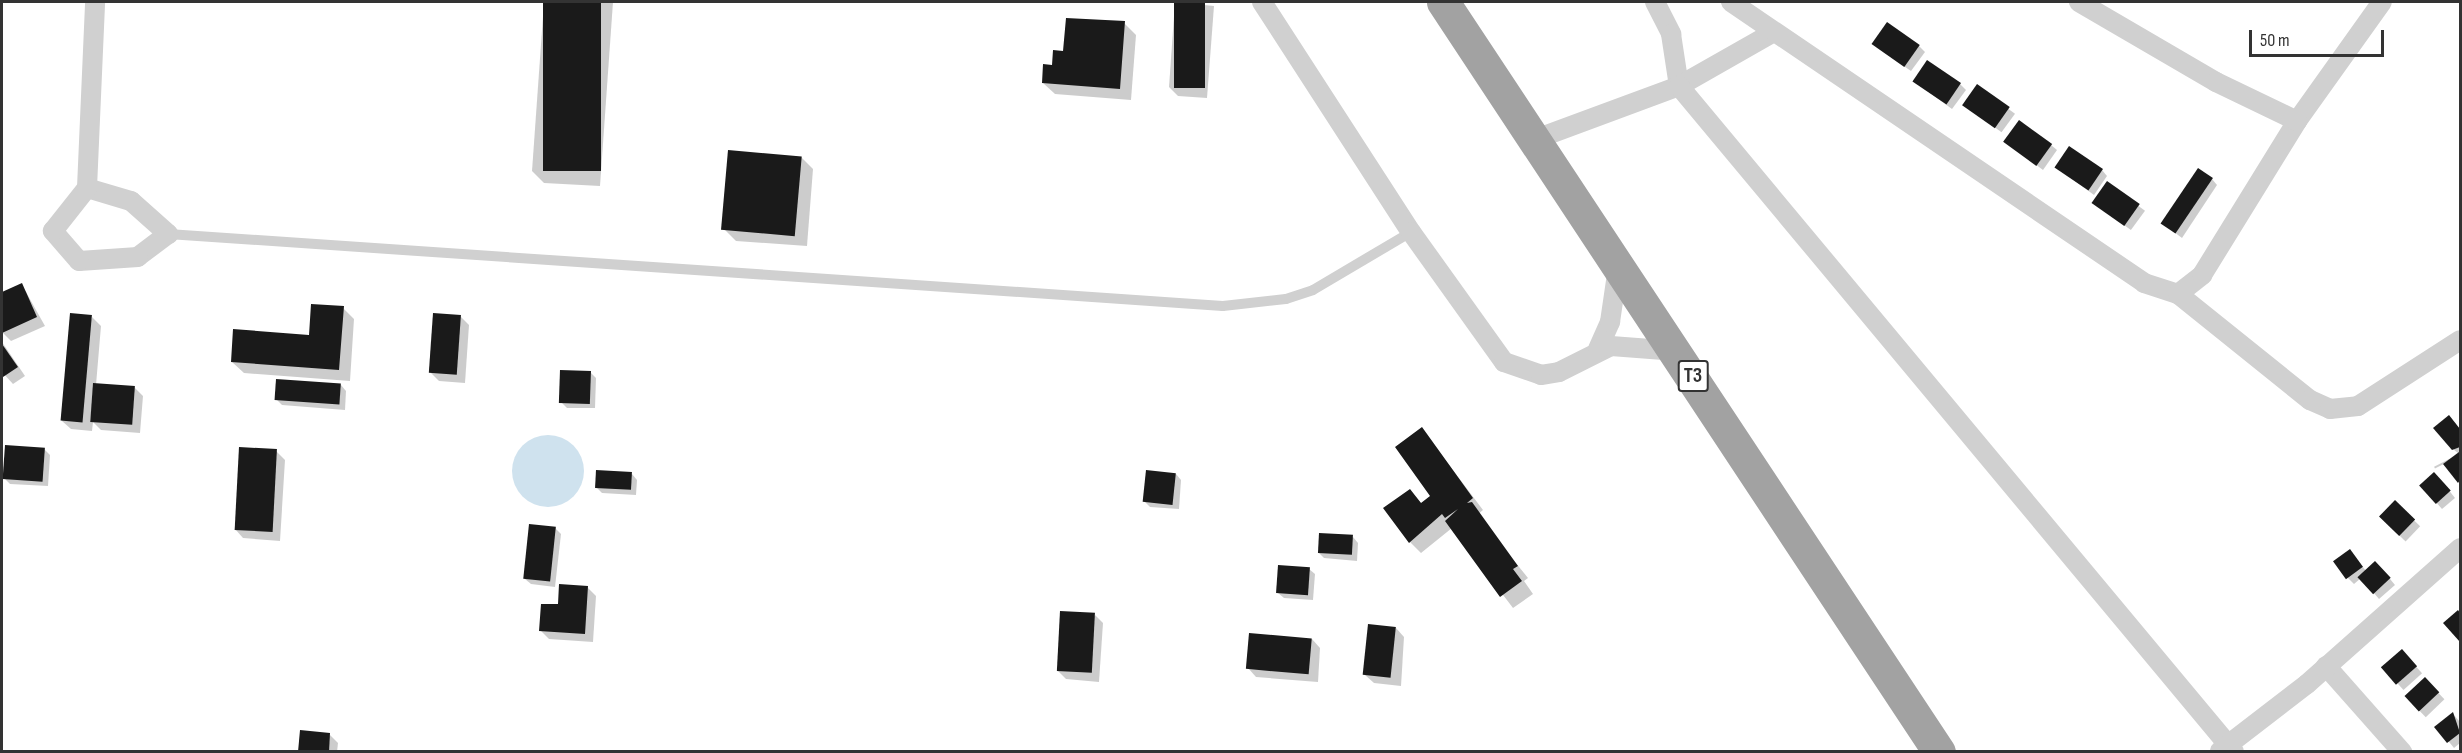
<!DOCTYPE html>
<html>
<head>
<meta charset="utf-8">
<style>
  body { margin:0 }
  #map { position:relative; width:2462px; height:753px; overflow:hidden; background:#fff; font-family:"Sofia Sans Condensed",sans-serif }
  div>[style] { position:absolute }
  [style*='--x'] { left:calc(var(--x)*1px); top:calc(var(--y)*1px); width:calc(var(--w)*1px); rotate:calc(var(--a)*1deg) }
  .water>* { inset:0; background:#cfe2ee }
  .round { border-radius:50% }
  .shadow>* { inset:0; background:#0003; transform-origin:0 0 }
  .building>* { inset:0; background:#1a1a1a; transform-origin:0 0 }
  .service>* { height:10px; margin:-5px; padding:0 5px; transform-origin:5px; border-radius:5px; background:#d0d0d0 }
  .minor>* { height:20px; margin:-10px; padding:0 10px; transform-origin:10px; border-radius:10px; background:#d0d0d0 }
  .trunk>* { height:33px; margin:-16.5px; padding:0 16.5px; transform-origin:16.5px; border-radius:16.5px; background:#a2a2a2 }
  span { translate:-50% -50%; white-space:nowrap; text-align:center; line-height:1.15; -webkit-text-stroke:6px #fff; paint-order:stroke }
  .shield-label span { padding:2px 4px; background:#fff; border:2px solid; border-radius:4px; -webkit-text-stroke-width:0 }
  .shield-label { font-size:21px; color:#333; font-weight:700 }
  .frame { position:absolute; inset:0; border:3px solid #333; pointer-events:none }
  .scale { position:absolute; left:2249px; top:30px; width:135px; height:27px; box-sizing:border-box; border:3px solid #333; border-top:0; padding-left:8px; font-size:18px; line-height:21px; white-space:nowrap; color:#333; -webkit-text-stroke:4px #fff; paint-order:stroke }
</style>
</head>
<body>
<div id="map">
  <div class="water">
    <div class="round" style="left:512px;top:435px;width:72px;height:72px"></div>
  </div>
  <div class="shadow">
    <div style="clip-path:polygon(544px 2px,613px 2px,600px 186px,544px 183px,532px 171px)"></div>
    <div style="clip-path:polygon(1175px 2px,1214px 6px,1207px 98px,1178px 96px,1169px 87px)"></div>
    <div style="clip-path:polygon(1124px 23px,1136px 35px,1131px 100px,1055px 94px,1043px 83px,1065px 53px)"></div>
    <div style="clip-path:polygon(1919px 46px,1925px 52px,1911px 71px,1879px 49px)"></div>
    <div style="clip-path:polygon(1915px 82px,1960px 84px,1966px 90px,1952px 109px)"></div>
    <div style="left:1977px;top:86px;width:47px;height:23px;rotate:36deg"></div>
    <div style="clip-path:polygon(2006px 142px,2051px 145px,2057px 150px,2043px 170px)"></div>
    <div style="clip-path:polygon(801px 157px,813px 169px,807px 246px,736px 241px,724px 229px)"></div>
    <div style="clip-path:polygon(2056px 167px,2102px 170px,2107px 176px,2094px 195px)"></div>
    <div style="clip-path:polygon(2212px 179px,2217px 185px,2182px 238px,2162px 223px)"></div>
    <div style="left:2107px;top:183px;width:47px;height:24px;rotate:36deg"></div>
    <div style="clip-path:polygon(22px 285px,45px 326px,11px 341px,2px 332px,2px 294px)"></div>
    <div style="clip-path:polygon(343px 308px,354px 319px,350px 381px,244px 373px,232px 362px,311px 337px)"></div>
    <div style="clip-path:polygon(460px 316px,469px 325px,465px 383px,439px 381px,430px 372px)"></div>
    <div style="clip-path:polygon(92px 317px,101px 326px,96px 385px,134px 387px,143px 396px,140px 433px,101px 430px,93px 422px,92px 431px,71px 429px,62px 421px)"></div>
    <div style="clip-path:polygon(2px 342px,25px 376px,13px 384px,2px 372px)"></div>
    <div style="clip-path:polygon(590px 372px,596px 378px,595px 408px,567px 408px,561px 402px)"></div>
    <div style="clip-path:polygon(341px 385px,346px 391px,345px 410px,282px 405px,276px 399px)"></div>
    <div style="clip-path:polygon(2454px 422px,2460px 430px,2459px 454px,2453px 449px)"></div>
    <div style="clip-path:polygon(1422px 429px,1483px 510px,1477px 515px,1528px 578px,1524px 581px,1533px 594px,1513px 608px,1452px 528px,1421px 553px,1410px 542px,1410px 491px,1422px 504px,1432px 496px)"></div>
    <div style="clip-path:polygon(44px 449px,50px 455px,48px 486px,10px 484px,4px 478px)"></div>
    <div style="clip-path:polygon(276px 451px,285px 460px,280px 541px,243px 538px,235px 529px)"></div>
    <div style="left:2459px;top:454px;width:2px;height:28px;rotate:63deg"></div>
    <div style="clip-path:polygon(632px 474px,637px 480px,636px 495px,602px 493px,596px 487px)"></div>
    <div style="clip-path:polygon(1176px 474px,1181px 480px,1179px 509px,1150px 507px,1144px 501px)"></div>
    <div style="clip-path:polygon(2440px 479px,2455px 498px,2442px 509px,2421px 485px)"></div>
    <div style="left:2395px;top:502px;width:35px;height:21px;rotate:44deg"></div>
    <div style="clip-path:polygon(555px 528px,561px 534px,555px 587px,531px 584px,525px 579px)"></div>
    <div style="clip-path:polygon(1353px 537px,1358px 543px,1357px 561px,1324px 558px,1319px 553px)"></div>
    <div style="clip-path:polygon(2355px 557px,2366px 571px,2381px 568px,2395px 585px,2379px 599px,2361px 578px,2354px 584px,2348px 578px)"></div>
    <div style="clip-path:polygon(1309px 569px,1315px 574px,1313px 600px,1284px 598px,1278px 593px)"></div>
    <div style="clip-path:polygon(587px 587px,596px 596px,593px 642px,549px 639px,541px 631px,560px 606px)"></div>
    <div style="clip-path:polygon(1095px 615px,1103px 623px,1099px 682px,1066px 679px,1057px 670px)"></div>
    <div style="clip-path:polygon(1396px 628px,1404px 637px,1401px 686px,1374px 683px,1365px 675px)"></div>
    <div style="clip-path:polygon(1312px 639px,1320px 648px,1318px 682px,1256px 677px,1248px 668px)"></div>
    <div style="left:2402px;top:651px;width:30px;height:25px;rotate:48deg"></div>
    <div style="left:2425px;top:679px;width:28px;height:26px;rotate:46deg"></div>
    <div style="clip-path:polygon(2453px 714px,2460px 722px,2460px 743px,2454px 748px,2437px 727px)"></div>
    <div style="clip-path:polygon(329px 734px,338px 743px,337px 752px,300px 752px)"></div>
  </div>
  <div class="building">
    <div style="left:543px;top:2px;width:58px;height:169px"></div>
    <div style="left:1174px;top:2px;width:31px;height:86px"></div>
    <div style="clip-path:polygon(1066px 18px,1125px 21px,1120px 89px,1042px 83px,1043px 64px,1052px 65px,1053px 50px,1063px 51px)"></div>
    <div style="left:1887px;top:22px;width:40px;height:27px;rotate:35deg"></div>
    <div style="left:1927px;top:60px;width:41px;height:26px;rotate:34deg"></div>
    <div style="left:1977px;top:84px;width:40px;height:26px;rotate:35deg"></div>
    <div style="left:2019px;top:120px;width:41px;height:27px;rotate:36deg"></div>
    <div style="left:2069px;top:146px;width:41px;height:26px;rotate:34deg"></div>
    <div style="left:728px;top:150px;width:74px;height:80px;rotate:5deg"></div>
    <div style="left:2198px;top:168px;width:18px;height:67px;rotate:34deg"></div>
    <div style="left:2107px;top:181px;width:40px;height:27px;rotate:35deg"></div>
    <div style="clip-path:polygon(22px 283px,37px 317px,2px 333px,2px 292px)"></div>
    <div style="clip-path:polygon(311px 304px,344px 306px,339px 370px,231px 362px,233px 329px,309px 335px)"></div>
    <div style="left:70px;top:313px;width:22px;height:108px;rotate:5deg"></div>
    <div style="left:433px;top:313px;width:28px;height:60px;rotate:4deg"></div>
    <div style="clip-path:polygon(2px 344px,18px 367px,3px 377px,2px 374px)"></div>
    <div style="left:560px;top:370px;width:31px;height:33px;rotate:2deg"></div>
    <div style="left:276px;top:379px;width:65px;height:21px;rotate:4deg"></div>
    <div style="left:93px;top:383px;width:42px;height:39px;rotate:4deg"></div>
    <div style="clip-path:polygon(2449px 415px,2460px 429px,2460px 447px,2452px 450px,2433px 428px)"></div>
    <div style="clip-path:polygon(1422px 427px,1473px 498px,1467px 503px,1472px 502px,1518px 566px,1513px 569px,1522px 581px,1500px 597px,1445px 521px,1458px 509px,1445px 518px,1442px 514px,1409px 543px,1383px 508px,1410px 489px,1421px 503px,1430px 496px,1395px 447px)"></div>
    <div style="left:5px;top:445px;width:40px;height:34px;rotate:4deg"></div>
    <div style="left:239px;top:447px;width:38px;height:83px;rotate:3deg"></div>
    <div style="clip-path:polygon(2459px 452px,2460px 480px,2458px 483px,2443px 464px)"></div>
    <div style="left:596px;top:470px;width:36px;height:18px;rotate:3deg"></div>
    <div style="left:1146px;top:470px;width:30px;height:32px;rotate:6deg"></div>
    <div style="left:2434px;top:472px;width:25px;height:20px;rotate:48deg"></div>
    <div style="left:2395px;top:500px;width:28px;height:23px;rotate:44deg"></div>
    <div style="left:529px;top:524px;width:27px;height:55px;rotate:6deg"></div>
    <div style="left:1319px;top:533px;width:34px;height:20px;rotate:3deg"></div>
    <div style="left:2350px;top:549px;width:22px;height:21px;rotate:54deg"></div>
    <div style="left:2375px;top:561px;width:23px;height:24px;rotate:47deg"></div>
    <div style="left:1278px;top:565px;width:32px;height:28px;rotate:4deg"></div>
    <div style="clip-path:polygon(559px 584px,588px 586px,585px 634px,539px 631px,541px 604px,558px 604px)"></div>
    <div style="clip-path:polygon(2458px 610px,2460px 613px,2460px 642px,2443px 623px)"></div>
    <div style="left:1060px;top:611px;width:35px;height:60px;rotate:3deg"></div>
    <div style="left:1368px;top:624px;width:28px;height:51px;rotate:6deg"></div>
    <div style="left:1249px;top:633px;width:63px;height:36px;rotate:5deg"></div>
    <div style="left:2402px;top:649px;width:23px;height:28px;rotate:49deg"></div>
    <div style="left:2425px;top:677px;width:21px;height:28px;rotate:47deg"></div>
    <div style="clip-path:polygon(2453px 712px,2460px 733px,2447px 743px,2434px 727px)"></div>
    <div style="clip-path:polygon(300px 730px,330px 733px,329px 752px,298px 752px)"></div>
  </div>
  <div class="service">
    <div style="--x:168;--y:234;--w:1057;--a:3.9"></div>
    <div style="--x:1223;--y:306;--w:63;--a:-6.3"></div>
    <div style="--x:1286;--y:299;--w:28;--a:-18"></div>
    <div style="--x:1313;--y:290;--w:114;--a:-30.6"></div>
  </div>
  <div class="minor">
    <div style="--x:1262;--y:2;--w:274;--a:57.1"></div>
    <div style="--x:1411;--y:232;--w:160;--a:54.4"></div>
    <div style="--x:1504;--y:362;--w:39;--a:19"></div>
    <div style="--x:1541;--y:375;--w:18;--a:-9"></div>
    <div style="--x:1559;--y:372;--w:58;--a:-26.6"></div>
    <div style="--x:1611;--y:346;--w:66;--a:4.3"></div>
    <div style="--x:1655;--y:2;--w:36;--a:63"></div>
    <div style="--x:1671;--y:34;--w:53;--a:81.3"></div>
    <div style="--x:1679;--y:86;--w:109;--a:-29.6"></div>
    <div style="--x:1731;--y:2;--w:500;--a:34.2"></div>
    <div style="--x:2144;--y:283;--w:36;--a:18"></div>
    <div style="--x:2178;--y:294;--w:31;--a:-38"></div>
    <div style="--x:2202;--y:275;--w:181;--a:-58.3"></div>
    <div style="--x:2297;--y:121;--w:146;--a:-54.5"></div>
    <div style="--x:2079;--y:2;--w:159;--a:30.3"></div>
    <div style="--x:2216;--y:82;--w:90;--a:25.7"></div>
    <div style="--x:1536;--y:139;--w:153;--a:-20.3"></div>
    <div style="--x:1679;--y:86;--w:867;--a:50.19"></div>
    <div style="--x:87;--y:188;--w:46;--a:16.5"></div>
    <div style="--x:131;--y:201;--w:50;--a:41.7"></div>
    <div style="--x:168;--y:234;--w:38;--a:143"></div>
    <div style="--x:138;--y:257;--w:59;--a:176.1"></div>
    <div style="--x:79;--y:261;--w:40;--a:-131"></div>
    <div style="--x:53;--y:231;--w:55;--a:-51.7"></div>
    <div style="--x:87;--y:188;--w:186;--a:-87.5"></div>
    <div style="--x:2178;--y:294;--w:169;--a:38.8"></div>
    <div style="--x:2310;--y:400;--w:22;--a:24"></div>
    <div style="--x:2330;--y:409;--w:28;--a:-6"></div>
    <div style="--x:2358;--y:406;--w:121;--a:-32.9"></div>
    <div style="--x:1598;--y:349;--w:30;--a:-66"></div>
    <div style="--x:1610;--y:322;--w:56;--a:-81.7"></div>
    <div style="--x:2326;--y:666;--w:115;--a:48.5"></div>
    <div style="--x:2220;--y:751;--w:110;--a:-37.6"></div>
    <div style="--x:2307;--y:684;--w:205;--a:-41.6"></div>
  </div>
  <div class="trunk">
    <div style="--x:1443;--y:2;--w:899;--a:56.52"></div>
  </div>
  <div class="shield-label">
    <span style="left:1693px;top:376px">T3</span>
  </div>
  <div class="frame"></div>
  <div class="scale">50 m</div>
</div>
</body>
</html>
